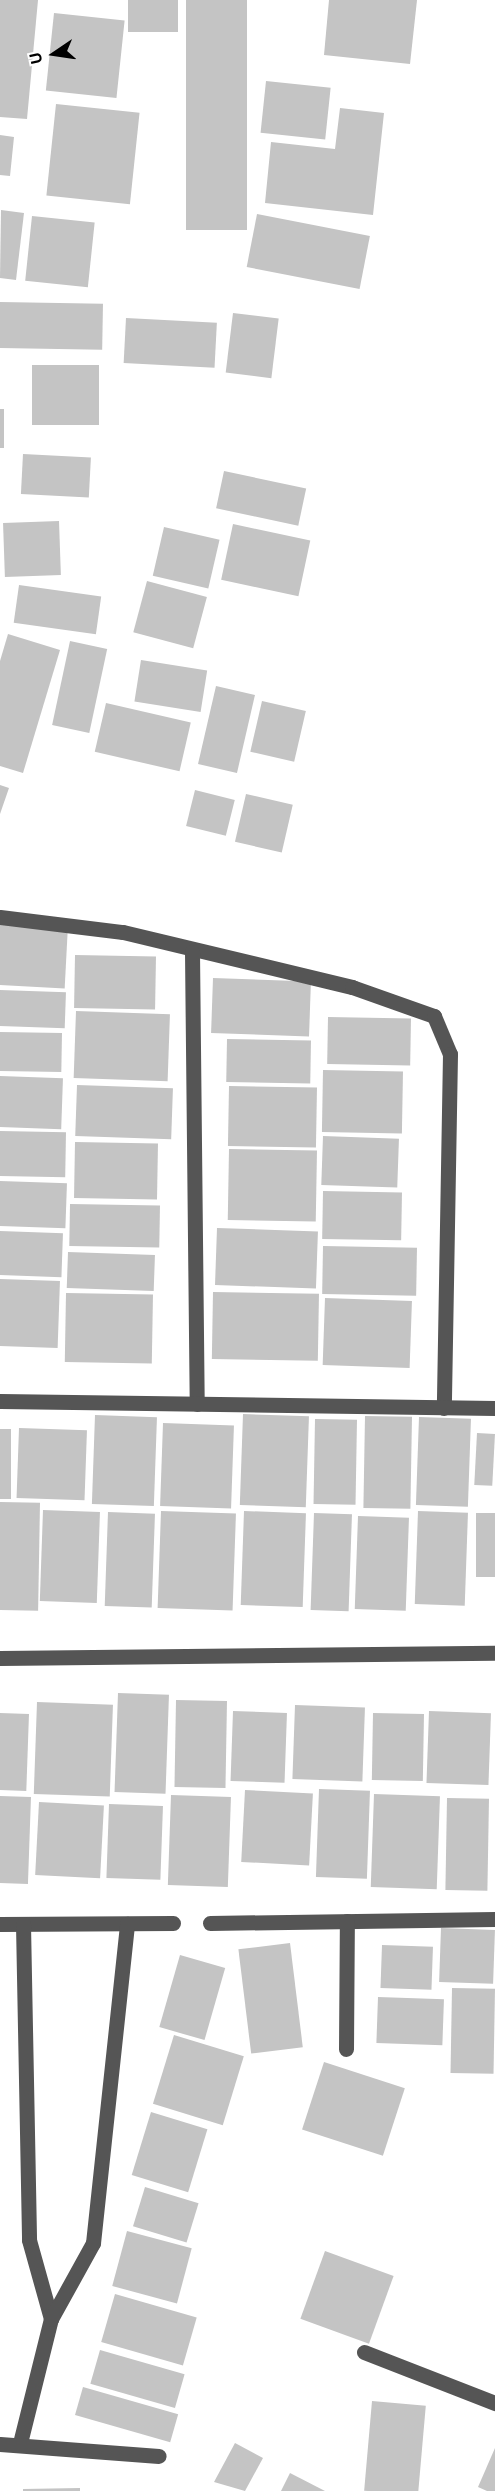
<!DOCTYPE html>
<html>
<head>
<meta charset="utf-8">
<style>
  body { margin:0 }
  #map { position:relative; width:495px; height:2491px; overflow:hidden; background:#fff; font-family:Figtree,sans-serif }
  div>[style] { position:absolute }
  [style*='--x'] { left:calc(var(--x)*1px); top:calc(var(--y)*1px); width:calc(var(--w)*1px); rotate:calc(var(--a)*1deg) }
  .building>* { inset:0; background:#c4c4c4; transform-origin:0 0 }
  .minor>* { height:15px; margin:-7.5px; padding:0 7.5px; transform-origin:7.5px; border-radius:7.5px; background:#555 }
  span { translate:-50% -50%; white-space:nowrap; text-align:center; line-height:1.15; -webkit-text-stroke:6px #fff; paint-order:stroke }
  .north { position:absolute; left:24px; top:24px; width:60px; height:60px; -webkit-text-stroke:4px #fff; paint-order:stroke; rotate:257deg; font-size:16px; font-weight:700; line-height:24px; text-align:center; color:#000 }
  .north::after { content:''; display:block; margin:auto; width:21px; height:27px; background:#000; clip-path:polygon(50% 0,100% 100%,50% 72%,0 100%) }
</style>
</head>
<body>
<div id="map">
  <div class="building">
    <div style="clip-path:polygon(0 0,38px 0,27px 119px,0 117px)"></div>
    <div style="left:128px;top:0;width:50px;height:32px"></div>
    <div style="left:186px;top:0;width:61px;height:230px"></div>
    <div style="clip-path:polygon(329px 0,417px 0,410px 64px,324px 55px)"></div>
    <div style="left:54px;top:13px;width:71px;height:78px;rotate:6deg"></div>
    <div style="left:266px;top:81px;width:65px;height:52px;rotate:6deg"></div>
    <div style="left:56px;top:104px;width:84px;height:92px;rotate:6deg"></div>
    <div style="clip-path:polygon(340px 108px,384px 113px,373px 215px,265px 203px,271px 142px,335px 149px)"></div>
    <div style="clip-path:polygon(0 135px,14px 137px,10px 176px,0 175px)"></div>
    <div style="clip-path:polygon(1px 210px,24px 213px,16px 280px,0 278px)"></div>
    <div style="left:257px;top:214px;width:115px;height:54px;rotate:11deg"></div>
    <div style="left:32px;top:216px;width:63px;height:65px;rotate:6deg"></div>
    <div style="left:0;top:302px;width:103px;height:46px;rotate:1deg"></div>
    <div style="left:233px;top:313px;width:46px;height:60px;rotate:7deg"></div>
    <div style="left:126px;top:318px;width:91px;height:45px;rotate:3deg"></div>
    <div style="left:32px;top:365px;width:67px;height:60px"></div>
    <div style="left:0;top:409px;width:4px;height:39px"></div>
    <div style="left:23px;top:454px;width:68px;height:40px;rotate:3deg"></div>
    <div style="left:224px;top:471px;width:84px;height:38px;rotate:12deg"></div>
    <div style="left:59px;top:521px;width:54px;height:56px;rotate:88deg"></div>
    <div style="left:233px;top:524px;width:79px;height:57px;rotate:12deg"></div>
    <div style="left:164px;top:527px;width:57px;height:50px;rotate:13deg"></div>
    <div style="left:147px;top:581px;width:62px;height:53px;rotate:15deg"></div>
    <div style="left:19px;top:585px;width:83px;height:38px;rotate:8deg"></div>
    <div style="clip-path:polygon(8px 634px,60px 650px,23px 773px,0 766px,0 661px)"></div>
    <div style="left:70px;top:641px;width:38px;height:86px;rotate:12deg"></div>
    <div style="left:141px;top:660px;width:67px;height:42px;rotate:9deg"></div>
    <div style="left:216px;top:686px;width:40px;height:80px;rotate:13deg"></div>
    <div style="left:262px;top:701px;width:45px;height:52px;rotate:13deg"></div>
    <div style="left:106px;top:703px;width:87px;height:50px;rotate:13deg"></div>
    <div style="clip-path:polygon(0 785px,9px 788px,0 814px)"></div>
    <div style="left:195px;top:790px;width:41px;height:37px;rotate:14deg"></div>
    <div style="left:246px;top:794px;width:48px;height:49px;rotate:13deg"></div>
    <div style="left:0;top:923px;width:68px;height:62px;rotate:3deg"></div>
    <div style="left:75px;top:955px;width:81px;height:53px;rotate:1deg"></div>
    <div style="left:213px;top:978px;width:98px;height:55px;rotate:2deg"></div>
    <div style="left:0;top:990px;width:66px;height:36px;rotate:2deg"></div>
    <div style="left:76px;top:1011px;width:94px;height:67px;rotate:2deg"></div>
    <div style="left:328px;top:1017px;width:83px;height:47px;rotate:1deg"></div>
    <div style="left:0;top:1032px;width:62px;height:39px;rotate:1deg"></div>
    <div style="left:227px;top:1039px;width:84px;height:43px;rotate:1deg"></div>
    <div style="left:323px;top:1070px;width:80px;height:62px;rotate:1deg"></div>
    <div style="left:0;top:1076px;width:63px;height:51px;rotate:2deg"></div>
    <div style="left:77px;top:1085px;width:96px;height:51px;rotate:2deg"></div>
    <div style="left:229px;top:1086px;width:88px;height:60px;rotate:1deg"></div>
    <div style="left:0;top:1131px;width:66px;height:45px;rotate:1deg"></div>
    <div style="left:323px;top:1136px;width:76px;height:49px;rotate:2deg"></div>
    <div style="left:75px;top:1142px;width:83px;height:56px;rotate:1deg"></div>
    <div style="left:229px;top:1149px;width:88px;height:71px;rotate:1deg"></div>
    <div style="left:0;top:1181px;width:67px;height:45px;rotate:2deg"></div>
    <div style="left:323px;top:1191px;width:79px;height:48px;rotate:1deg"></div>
    <div style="left:70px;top:1204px;width:90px;height:42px;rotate:1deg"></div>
    <div style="left:217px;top:1228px;width:101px;height:57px;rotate:2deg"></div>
    <div style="left:0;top:1231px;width:63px;height:44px;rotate:2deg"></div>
    <div style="left:323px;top:1246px;width:94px;height:48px;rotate:1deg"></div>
    <div style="left:68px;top:1252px;width:87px;height:36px;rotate:2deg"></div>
    <div style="left:0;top:1279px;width:60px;height:67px;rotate:2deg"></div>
    <div style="left:213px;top:1292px;width:106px;height:67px;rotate:1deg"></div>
    <div style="left:66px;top:1293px;width:87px;height:69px;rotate:1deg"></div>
    <div style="left:325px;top:1298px;width:87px;height:67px;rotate:2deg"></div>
    <div style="left:243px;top:1414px;width:66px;height:91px;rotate:2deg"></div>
    <div style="left:95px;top:1415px;width:62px;height:89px;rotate:2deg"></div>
    <div style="left:365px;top:1416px;width:47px;height:92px;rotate:1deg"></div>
    <div style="left:419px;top:1417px;width:52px;height:88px;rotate:2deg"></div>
    <div style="left:315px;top:1419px;width:42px;height:85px;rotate:1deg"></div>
    <div style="left:163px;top:1423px;width:71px;height:83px;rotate:2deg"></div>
    <div style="left:19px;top:1428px;width:68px;height:70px;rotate:2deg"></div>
    <div style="left:0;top:1429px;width:11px;height:70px"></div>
    <div style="left:477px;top:1433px;width:18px;height:52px;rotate:3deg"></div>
    <div style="left:0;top:1502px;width:40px;height:108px;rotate:1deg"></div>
    <div style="left:43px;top:1510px;width:57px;height:91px;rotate:2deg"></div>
    <div style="left:161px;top:1511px;width:75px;height:97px;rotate:2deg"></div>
    <div style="left:244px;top:1511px;width:62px;height:94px;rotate:2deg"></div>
    <div style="left:418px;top:1511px;width:50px;height:93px;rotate:2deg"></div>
    <div style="left:108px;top:1512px;width:47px;height:94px;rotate:2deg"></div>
    <div style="left:314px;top:1513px;width:38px;height:97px;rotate:2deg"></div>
    <div style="left:476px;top:1513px;width:19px;height:64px"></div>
    <div style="left:358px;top:1516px;width:51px;height:93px;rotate:2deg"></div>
    <div style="left:118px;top:1693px;width:51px;height:99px;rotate:2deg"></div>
    <div style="left:176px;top:1700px;width:51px;height:87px;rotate:1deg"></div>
    <div style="left:37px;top:1702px;width:76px;height:92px;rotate:2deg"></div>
    <div style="left:295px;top:1705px;width:70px;height:74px;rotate:2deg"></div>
    <div style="left:233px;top:1711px;width:54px;height:70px;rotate:2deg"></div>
    <div style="left:429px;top:1711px;width:62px;height:72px;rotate:2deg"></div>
    <div style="left:0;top:1713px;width:29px;height:77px;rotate:2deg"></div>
    <div style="left:373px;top:1713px;width:51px;height:67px;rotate:1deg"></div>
    <div style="left:319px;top:1789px;width:51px;height:88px;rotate:2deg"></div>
    <div style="left:245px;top:1790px;width:68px;height:72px;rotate:3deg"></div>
    <div style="left:374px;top:1794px;width:66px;height:93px;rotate:2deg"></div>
    <div style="left:171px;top:1795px;width:60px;height:90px;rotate:2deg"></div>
    <div style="left:0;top:1796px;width:31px;height:87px;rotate:2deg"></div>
    <div style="left:447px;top:1798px;width:42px;height:92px;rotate:1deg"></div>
    <div style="left:39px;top:1802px;width:65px;height:73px;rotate:3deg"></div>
    <div style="left:109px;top:1804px;width:54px;height:74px;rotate:2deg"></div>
    <div style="left:441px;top:1928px;width:54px;height:54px;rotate:2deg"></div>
    <div style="left:290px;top:1943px;width:105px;height:52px;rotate:83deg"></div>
    <div style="left:382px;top:1945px;width:51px;height:43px;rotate:2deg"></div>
    <div style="left:180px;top:1955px;width:47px;height:75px;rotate:16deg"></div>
    <div style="left:452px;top:1988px;width:43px;height:85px;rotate:1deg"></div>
    <div style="left:378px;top:1997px;width:66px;height:46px;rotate:2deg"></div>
    <div style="left:174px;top:2035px;width:73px;height:72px;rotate:17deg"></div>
    <div style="left:324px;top:2062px;width:85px;height:71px;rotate:18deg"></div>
    <div style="left:151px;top:2112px;width:59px;height:66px;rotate:17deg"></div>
    <div style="left:145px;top:2187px;width:56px;height:41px;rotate:17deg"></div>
    <div style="left:127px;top:2231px;width:67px;height:57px;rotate:15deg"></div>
    <div style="left:325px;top:2251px;width:73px;height:72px;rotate:20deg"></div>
    <div style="left:115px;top:2294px;width:85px;height:50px;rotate:16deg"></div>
    <div style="left:100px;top:2350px;width:88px;height:35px;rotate:16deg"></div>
    <div style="left:83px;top:2387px;width:99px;height:29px;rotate:16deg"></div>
    <div style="left:372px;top:2401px;width:54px;height:90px;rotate:5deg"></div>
    <div style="clip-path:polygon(235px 2443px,263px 2458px,245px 2491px,214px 2482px)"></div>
    <div style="clip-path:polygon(495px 2448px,495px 2491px,487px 2491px,478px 2487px)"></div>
    <div style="clip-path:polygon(290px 2473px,325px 2491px,281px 2491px)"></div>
    <div style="clip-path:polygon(80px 2488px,80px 2491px,23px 2491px,23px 2489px)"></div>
  </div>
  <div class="minor">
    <div style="--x:0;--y:917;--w:124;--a:7"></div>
    <div style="--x:123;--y:932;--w:236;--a:13.5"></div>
    <div style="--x:352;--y:987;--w:87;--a:19.5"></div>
    <div style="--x:434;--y:1016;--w:41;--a:67.2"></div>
    <div style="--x:450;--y:1054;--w:354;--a:91"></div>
    <div style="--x:192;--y:952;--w:452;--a:89.4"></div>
    <div style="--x:0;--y:1401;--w:495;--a:0.8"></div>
    <div style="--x:0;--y:1658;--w:495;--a:-0.6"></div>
    <div style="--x:210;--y:1923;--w:285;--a:-0.8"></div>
    <div style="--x:0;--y:1924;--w:173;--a:-0.3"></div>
    <div style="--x:23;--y:1924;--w:316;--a:88.9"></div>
    <div style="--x:29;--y:2240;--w:82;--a:74.4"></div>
    <div style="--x:346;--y:2049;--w:128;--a:-89.6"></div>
    <div style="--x:364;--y:2352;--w:141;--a:21.3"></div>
    <div style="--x:20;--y:2443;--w:128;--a:-76"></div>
    <div style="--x:51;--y:2319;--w:87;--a:-61.1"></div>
    <div style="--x:93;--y:2243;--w:321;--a:-83.9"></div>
    <div style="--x:0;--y:2444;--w:159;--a:4.3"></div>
  </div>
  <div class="north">U</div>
</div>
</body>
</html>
